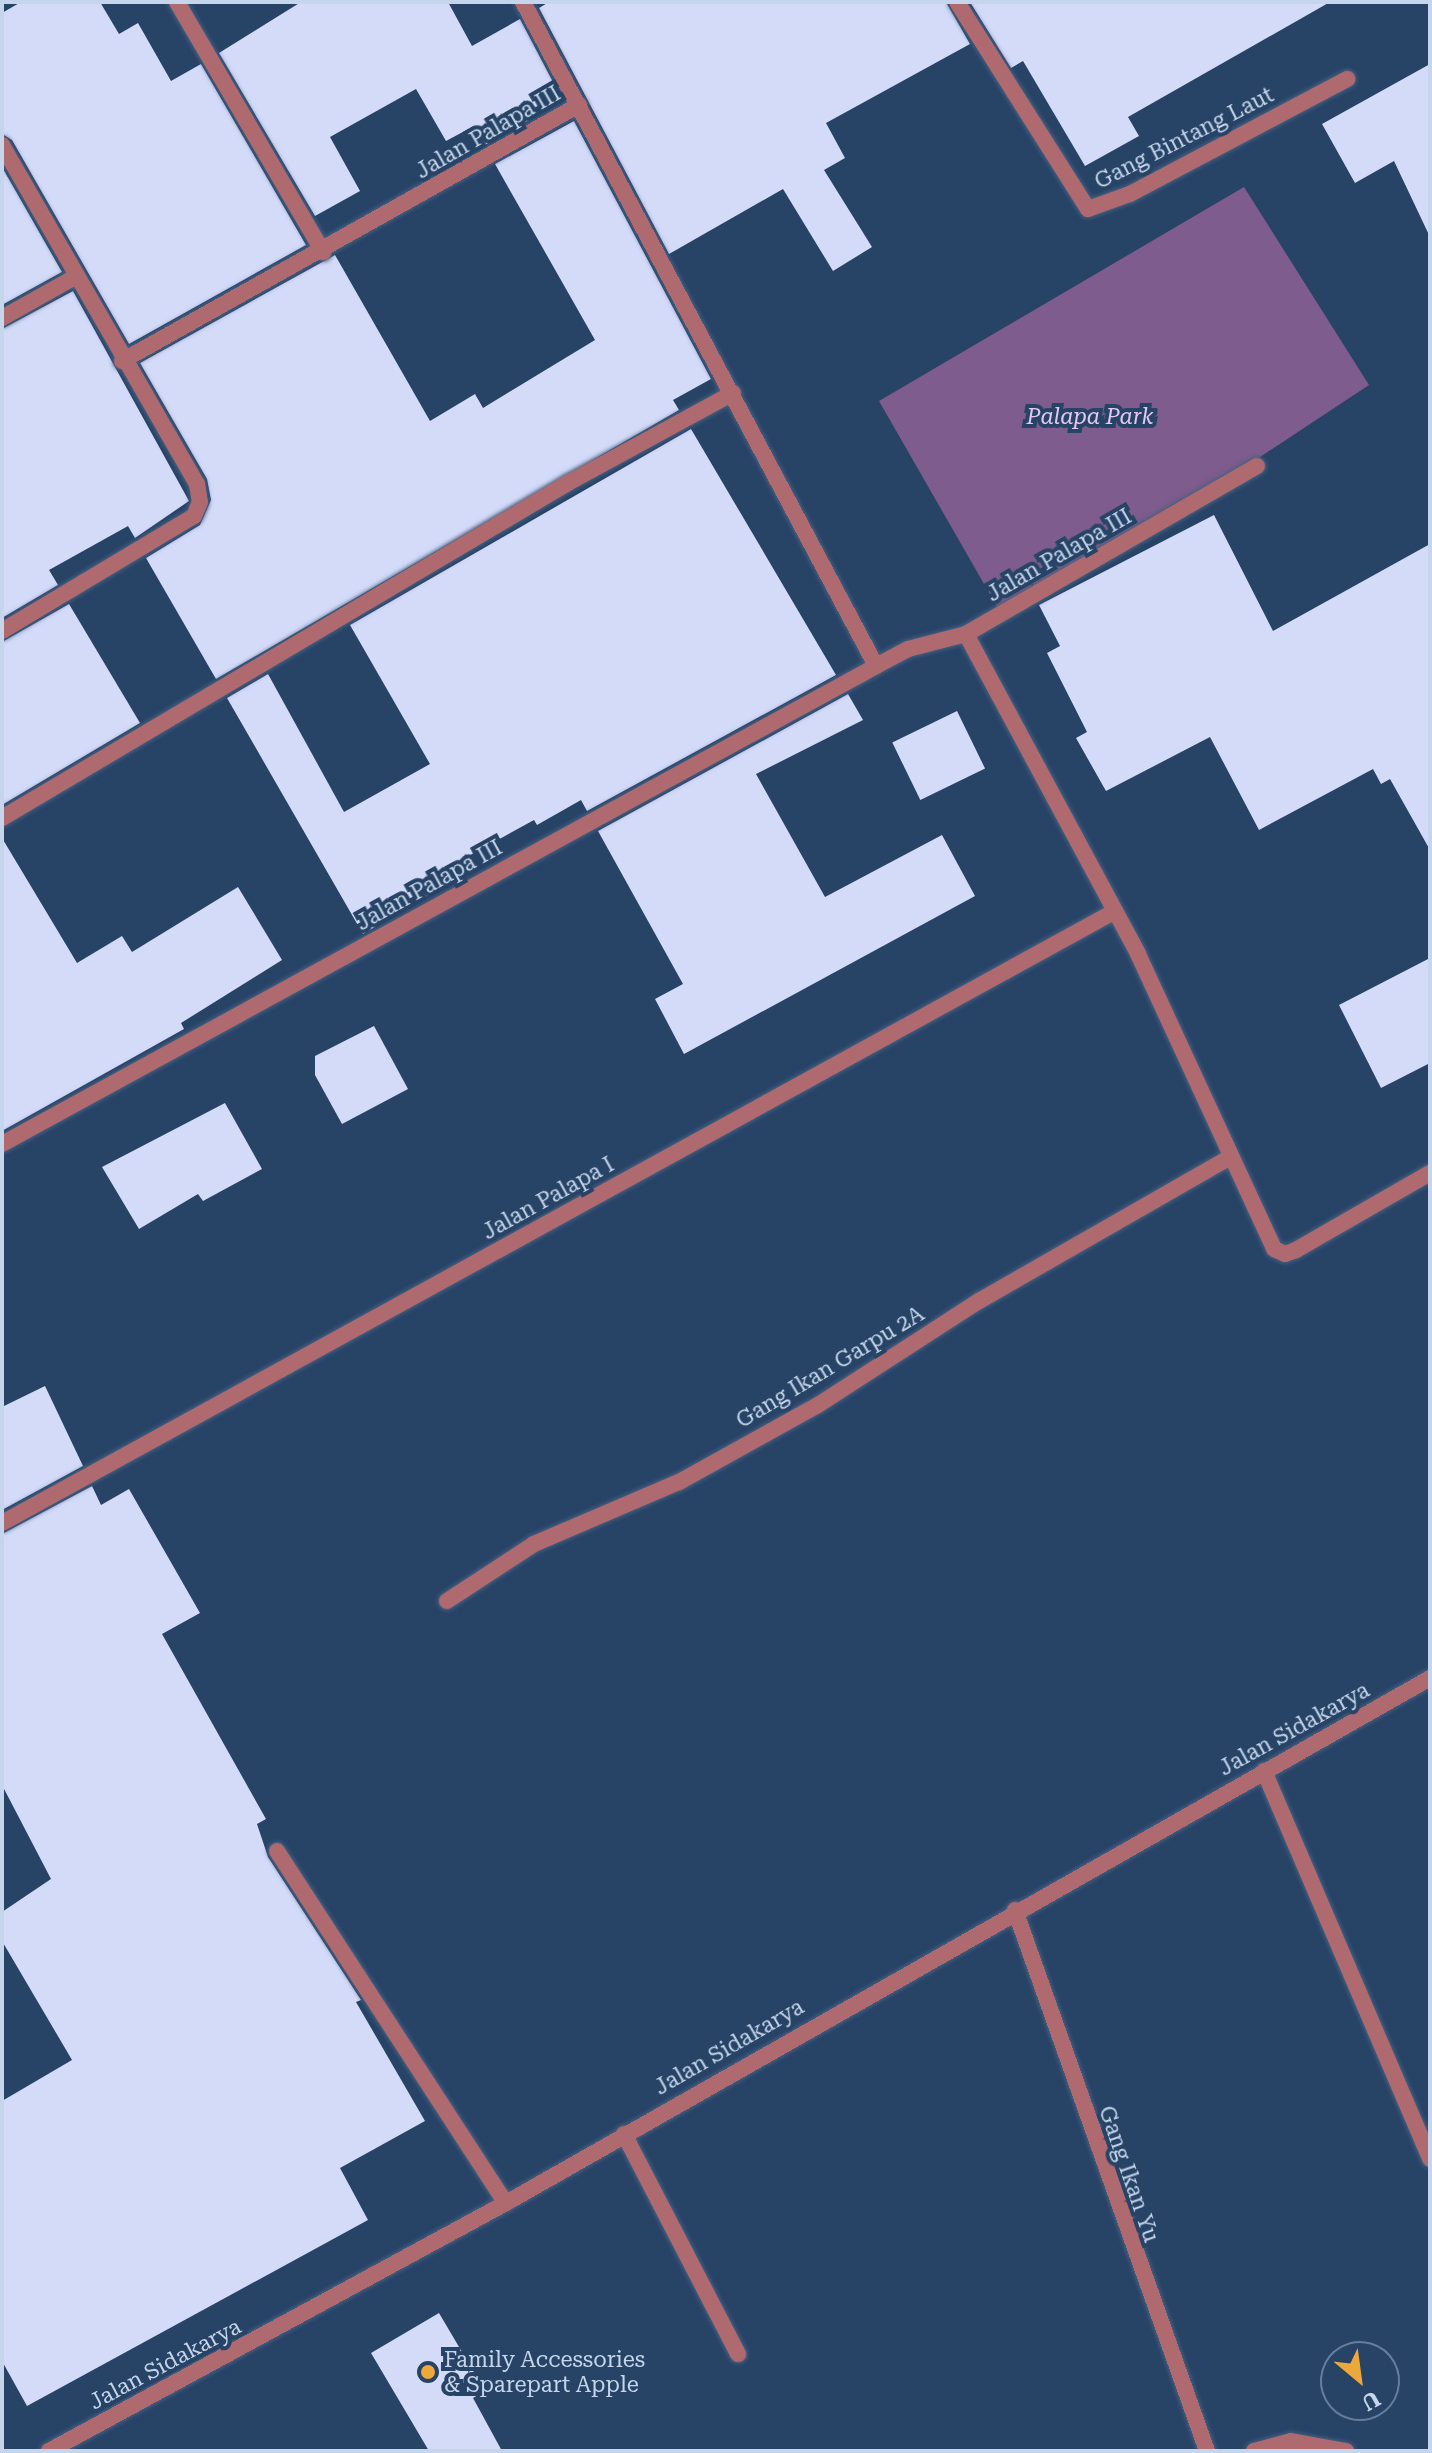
<!DOCTYPE html>
<html>
<head>
<meta charset="utf-8">
<style>
  body { margin:0 }
  #map { position:relative; width:1432px; height:2453px; overflow:hidden; background:#274366; font-family:"Roboto Serif",serif }
  div>[style] { position:absolute }
  [style*='--x'] { left:calc(var(--x)*1px); top:calc(var(--y)*1px); width:calc(var(--w)*1px); rotate:calc(var(--a)*1deg) }
  .green>* { inset:0; background:#7e5c8d }
  .building>* { inset:0; background:#d4dbf9; transform-origin:0 0 }
  .roads { filter:drop-shadow(0 0 2px #476081) drop-shadow(0 0 2px #476081) }
  .minor>* { height:16px; margin:-8px; padding:0 8px; transform-origin:8px; border-radius:8px; background:#af6a6f }
  .tertiary>* { height:16px; margin:-8px; padding:0 8px; transform-origin:8px; border-radius:8px; background:#af6a6f }
  .dots>* { width:22px; height:22px; translate:-50% -50%; box-sizing:border-box; border:4px solid #274366; border-radius:50% }
  span { translate:-50% -50%; white-space:nowrap; text-align:center; line-height:1.15; -webkit-text-stroke:8px #274366; paint-order:stroke }
  .street-label { font-size:22px; color:#c5d6ec }
  .park-label { font-size:22px; color:#e5c7f3; font-style:italic }
  .poi-label { font-size:22px; color:#c5d6ec }
  .left { translate:0 -50%; text-align:left }
  .frame { position:absolute; inset:0; border:4px solid #c5d6ec; pointer-events:none }
  .north { position:absolute; left:1320px; top:2341px; width:80px; height:80px; box-sizing:border-box; background:#274366; border:2px solid #667e9c; border-radius:50%; rotate:151deg; font-size:22px; font-weight:700; line-height:32px; text-align:center; color:#c5d6ec }
  .north::after { content:''; display:block; margin:auto; width:28px; height:36px; background:#eda83b; clip-path:polygon(50% 0,100% 100%,50% 72%,0 100%) }
</style>
</head>
<body>
<div id="map">
  <div class="green">
    <div style="clip-path:polygon(1244px 187px,1369px 385px,1254px 461px,999px 610px,879px 401px)"></div>
  </div>
  <div class="building">
    <div style="clip-path:polygon(21px 2px,100px 2px,119px 34px,138px 23px,171px 81px,201px 64px,306px 245px,129px 344px,12px 140px,2px 134px,2px 13px)"></div>
    <div style="clip-path:polygon(301px 2px,448px 2px,472px 46px,520px 19px,563px 101px,485px 145px,474px 126px,446px 141px,416px 89px,330px 137px,360px 191px,315px 216px,219px 53px)"></div>
    <div style="clip-path:polygon(549px 2px,946px 2px,970px 44px,826px 123px,845px 158px,824px 170px,872px 247px,833px 271px,783px 189px,669px 254px,539px 8px)"></div>
    <div style="clip-path:polygon(970px 2px,1330px 2px,1128px 117px,1139px 136px,1085px 166px,1023px 61px,1011px 68px)"></div>
    <div style="clip-path:polygon(1430px 64px,1430px 237px,1394px 161px,1355px 183px,1322px 124px)"></div>
    <div style="clip-path:polygon(574px 121px,711px 379px,673px 400px,679px 410px,216px 679px,146px 558px,200px 525px,211px 500px,207px 479px,140px 363px,335px 255px,430px 421px,475px 394px,483px 408px,595px 340px,495px 164px)"></div>
    <div style="clip-path:polygon(2px 167px,62px 272px,2px 305px)"></div>
    <div style="clip-path:polygon(73px 291px,189px 501px,135px 538px,128px 526px,49px 570px,58px 585px,2px 618px,2px 329px)"></div>
    <div style="clip-path:polygon(691px 429px,836px 675px,587px 811px,581px 800px,537px 825px,534px 820px,452px 865px,459px 877px,363px 934px,227px 698px,268px 674px,344px 812px,430px 764px,350px 625px)"></div>
    <div style="clip-path:polygon(1214px 515px,1273px 631px,1430px 544px,1430px 850px,1390px 779px,1381px 784px,1373px 769px,1259px 830px,1210px 737px,1106px 791px,1076px 738px,1087px 732px,1047px 653px,1060px 646px,1039px 605px)"></div>
    <div style="clip-path:polygon(69px 604px,140px 723px,2px 805px,2px 642px)"></div>
    <div style="clip-path:polygon(848px 694px,863px 720px,756px 774px,825px 897px,942px 835px,975px 896px,684px 1054px,655px 999px,683px 984px,598px 831px)"></div>
    <div style="left:957px;top:711px;width:64px;height:72px;rotate:64deg"></div>
    <div style="clip-path:polygon(2px 838px,77px 963px,122px 936px,132px 952px,238px 887px,282px 960px,181px 1023px,184px 1029px,2px 1131px)"></div>
    <div style="clip-path:polygon(1430px 958px,1430px 1063px,1381px 1088px,1339px 1005px)"></div>
    <div style="clip-path:polygon(374px 1026px,408px 1089px,342px 1124px,315px 1075px,315px 1056px)"></div>
    <div style="clip-path:polygon(225px 1103px,262px 1169px,203px 1201px,198px 1194px,139px 1229px,102px 1167px)"></div>
    <div style="clip-path:polygon(45px 1386px,83px 1466px,2px 1510px,2px 1407px)"></div>
    <div style="clip-path:polygon(92px 1486px,101px 1505px,129px 1489px,200px 1613px,162px 1634px,266px 1819px,257px 1824px,268px 1857px,361px 2000px,356px 2002px,425px 2121px,340px 2168px,368px 2220px,27px 2406px,2px 2361px,2px 2101px,72px 2060px,2px 1941px,2px 1912px,51px 1879px,2px 1785px,2px 1534px)"></div>
    <div style="clip-path:polygon(439px 2313px,485px 2391px,473px 2398px,502px 2451px,429px 2451px,371px 2353px)"></div>
  </div>
  <div class="roads">
    <div class="minor">
      <div style="--x:177;--y:2;--w:290;--a:59.7"></div>
      <div style="--x:523;--y:2;--w:752;--a:62"></div>
      <div style="--x:957;--y:2;--w:245;--a:57.7"></div>
      <div style="--x:1088;--y:209;--w:45;--a:-19.7"></div>
      <div style="--x:1130;--y:194;--w:246;--a:-27.9"></div>
      <div style="--x:2;--y:145;--w:391;--a:60.1"></div>
      <div style="--x:197;--y:484;--w:18;--a:81"></div>
      <div style="--x:200;--y:502;--w:15;--a:113"></div>
      <div style="--x:194;--y:516;--w:224;--a:149.1"></div>
      <div style="--x:2;--y:318;--w:84;--a:-29.3"></div>
      <div style="--x:122;--y:361;--w:524;--a:-29.26"></div>
      <div style="--x:966;--y:634;--w:363;--a:61.7"></div>
      <div style="--x:1138;--y:954;--w:325;--a:65.2"></div>
      <div style="--x:1274;--y:1249;--w:12;--a:24"></div>
      <div style="--x:1285;--y:1254;--w:12;--a:-20"></div>
      <div style="--x:1296;--y:1250;--w:155;--a:-29.9"></div>
      <div style="--x:2;--y:818;--w:658;--a:-30.62"></div>
      <div style="--x:568;--y:483;--w:188;--a:-28.6"></div>
      <div style="--x:2;--y:1144;--w:996;--a:-28.67"></div>
      <div style="--x:876;--y:666;--w:36;--a:-28"></div>
      <div style="--x:908;--y:649;--w:60;--a:-14.5"></div>
      <div style="--x:966;--y:634;--w:336;--a:-30"></div>
      <div style="--x:2;--y:1523;--w:1270;--a:-28.8"></div>
      <div style="--x:447;--y:1601;--w:104;--a:-33.2"></div>
      <div style="--x:534;--y:1544;--w:158;--a:-23.2"></div>
      <div style="--x:679;--y:1482;--w:159;--a:-29"></div>
      <div style="--x:818;--y:1405;--w:192;--a:-32.9"></div>
      <div style="--x:979;--y:1301;--w:289;--a:-29.8"></div>
      <div style="--x:1264;--y:1771;--w:422;--a:66.8"></div>
      <div style="--x:277;--y:1851;--w:420;--a:57"></div>
      <div style="--x:1015;--y:1910;--w:574;--a:70.46"></div>
      <div style="--x:624;--y:2134;--w:248;--a:62.6"></div>
      <div style="--x:1254;--y:2451;--w:38;--a:-15"></div>
      <div style="--x:1291;--y:2441;--w:56;--a:10.3"></div>
    </div>
    <div class="tertiary">
      <div style="--x:49;--y:2451;--w:520;--a:-28.49"></div>
      <div style="--x:506;--y:2203;--w:1063;--a:-29.6"></div>
    </div>
  </div>
  <div class="dots">
    <div style="left:428px;top:2372px;background:#eda83b"></div>
  </div>
  <div class="street-label">
    <span style="left:488px;top:132px;rotate:-30deg">Jalan Palapa III</span>
    <span style="left:1184px;top:138px;rotate:-27deg">Gang Bintang Laut</span>
    <span style="left:1059px;top:555px;rotate:-30deg">Jalan Palapa III</span>
    <span style="left:429px;top:885px;rotate:-29deg">Jalan Palapa III</span>
    <span style="left:548px;top:1198px;rotate:-29deg">Jalan Palapa I</span>
    <span style="left:830px;top:1367px;rotate:-31deg">Gang Ikan Garpu 2A</span>
    <span style="left:1294px;top:1729px;rotate:-29deg">Jalan Sidakarya</span>
    <span style="left:729px;top:2047px;rotate:-30deg">Jalan Sidakarya</span>
    <span style="left:1129px;top:2174px;rotate:71deg">Gang Ikan Yu</span>
    <span style="left:165px;top:2364px;rotate:-28deg">Jalan Sidakarya</span>
  </div>
  <div class="park-label">
    <span style="left:1090px;top:417px">Palapa Park</span>
  </div>
  <div class="poi-label">
    <span class="left" style="left:444px;top:2372px">Family Accessories<br>&amp; Sparepart Apple</span>
  </div>
  <div class="frame"></div>
  <div class="north">U</div>
</div>
</body>
</html>
